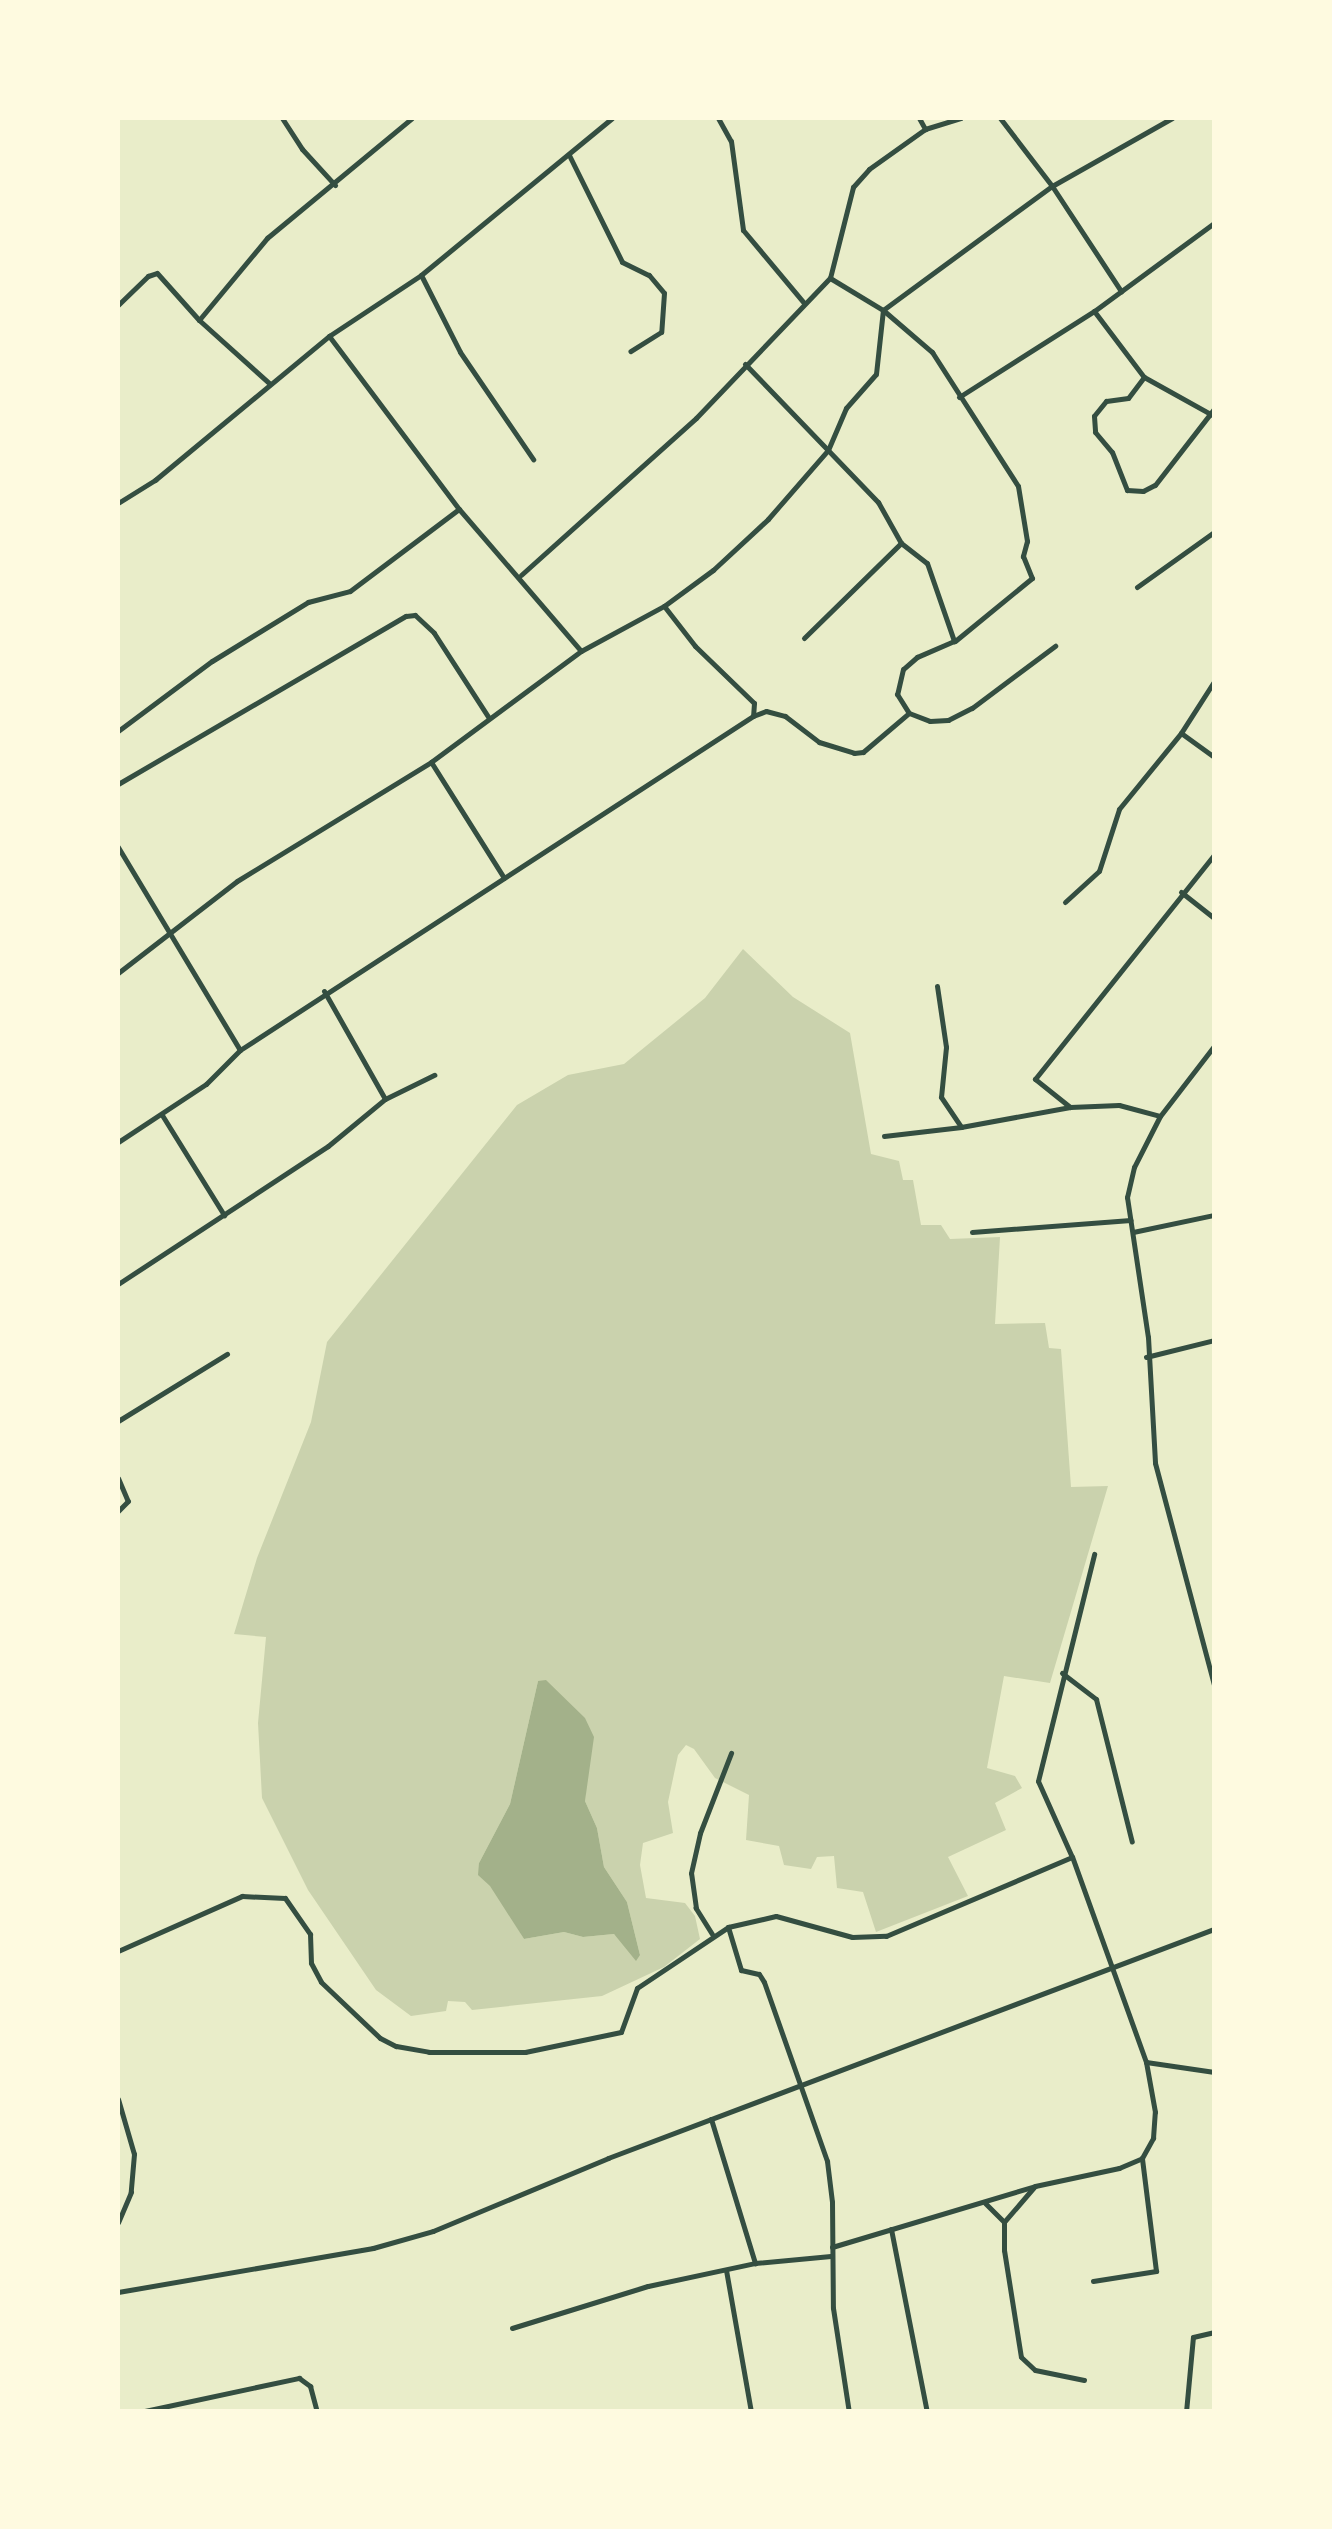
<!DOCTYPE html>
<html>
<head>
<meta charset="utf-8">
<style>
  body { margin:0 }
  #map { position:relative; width:1332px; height:2529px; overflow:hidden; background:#e9edc9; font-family:Barlow,sans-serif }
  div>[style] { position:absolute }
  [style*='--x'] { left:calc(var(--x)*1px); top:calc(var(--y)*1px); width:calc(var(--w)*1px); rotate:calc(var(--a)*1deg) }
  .green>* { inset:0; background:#cad2ad }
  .water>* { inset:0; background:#a3b18a }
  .minor>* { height:5px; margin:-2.5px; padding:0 2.5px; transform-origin:2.5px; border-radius:2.5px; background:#344e41 }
  .tertiary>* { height:5px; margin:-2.5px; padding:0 2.5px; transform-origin:2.5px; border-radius:2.5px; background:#344e41 }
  span { translate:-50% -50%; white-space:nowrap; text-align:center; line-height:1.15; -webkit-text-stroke:8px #fefae0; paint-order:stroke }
  .frame { position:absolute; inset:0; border:120px solid #fefae0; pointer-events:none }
</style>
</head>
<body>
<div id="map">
  <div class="green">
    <div style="clip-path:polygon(evenodd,743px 949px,793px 997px,850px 1033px,871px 1154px,899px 1161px,903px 1180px,913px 1180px,921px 1225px,941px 1225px,950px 1239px,1000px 1237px,995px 1324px,1045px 1323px,1049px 1348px,1061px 1349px,1071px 1487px,1108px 1486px,1050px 1683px,1004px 1676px,987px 1768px,1015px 1776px,1022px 1788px,995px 1803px,1006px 1830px,948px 1857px,968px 1896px,876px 1932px,863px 1892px,837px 1888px,834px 1856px,817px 1857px,811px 1869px,784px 1865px,779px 1846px,746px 1840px,749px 1795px,715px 1778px,694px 1749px,686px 1745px,678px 1755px,668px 1802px,673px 1833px,643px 1843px,640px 1865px,646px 1898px,685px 1903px,695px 1916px,700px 1939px,664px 1967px,602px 1996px,472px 2010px,465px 2002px,448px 2001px,446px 2011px,411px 2016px,376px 1990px,308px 1890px,262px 1798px,258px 1723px,266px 1637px,234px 1634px,257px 1558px,311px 1422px,327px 1342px,517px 1105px,568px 1075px,624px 1064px,705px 998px,743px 949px,538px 1681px,586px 1779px,585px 1801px,597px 1828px,604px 1867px,627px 1902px,640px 1955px,614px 1934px,583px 1937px,564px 1932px,524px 1939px,479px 1863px,510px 1804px,538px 1681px)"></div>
  </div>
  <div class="water">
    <div style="clip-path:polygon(546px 1680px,585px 1718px,594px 1737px,585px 1801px,597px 1828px,604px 1867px,627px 1902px,640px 1955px,636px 1961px,614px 1934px,583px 1937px,564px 1932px,524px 1939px,490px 1886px,478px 1875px,479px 1863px,510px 1804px,538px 1681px)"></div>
  </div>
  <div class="minor">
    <div style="--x:282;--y:118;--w:37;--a:57"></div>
    <div style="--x:302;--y:149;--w:49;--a:47.5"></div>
    <div style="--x:718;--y:118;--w:26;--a:61"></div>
    <div style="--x:731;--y:141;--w:90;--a:82.3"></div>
    <div style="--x:743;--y:230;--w:95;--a:50.1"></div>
    <div style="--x:919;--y:118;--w:13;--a:61"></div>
    <div style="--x:1000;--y:118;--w:86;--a:52.6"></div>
    <div style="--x:1052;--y:186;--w:126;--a:56.7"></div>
    <div style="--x:569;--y:155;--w:119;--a:63.6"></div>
    <div style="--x:622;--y:262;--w:30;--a:26"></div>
    <div style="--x:649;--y:275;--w:23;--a:50"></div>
    <div style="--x:664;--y:293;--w:39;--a:94"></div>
    <div style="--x:661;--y:332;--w:36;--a:148"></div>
    <div style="--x:1214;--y:223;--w:149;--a:143.7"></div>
    <div style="--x:1094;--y:311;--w:83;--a:52.9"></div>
    <div style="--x:1144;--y:377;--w:80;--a:29.1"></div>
    <div style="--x:421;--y:275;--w:86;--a:63.1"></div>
    <div style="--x:460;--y:352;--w:130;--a:55.7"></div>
    <div style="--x:830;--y:278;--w:62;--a:31.1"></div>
    <div style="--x:883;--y:310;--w:65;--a:40.6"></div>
    <div style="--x:932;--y:352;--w:159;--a:57.3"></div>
    <div style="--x:1018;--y:486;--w:56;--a:80.7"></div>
    <div style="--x:1027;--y:541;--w:16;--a:105"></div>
    <div style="--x:1023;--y:556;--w:24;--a:68"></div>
    <div style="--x:1032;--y:578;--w:99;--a:140.7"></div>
    <div style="--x:118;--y:305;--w:42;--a:-44"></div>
    <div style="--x:148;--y:276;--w:9;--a:-18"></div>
    <div style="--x:157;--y:273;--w:63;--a:48.2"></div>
    <div style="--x:199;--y:320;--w:94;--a:42"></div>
    <div style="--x:199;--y:320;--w:107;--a:-50.3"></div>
    <div style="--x:267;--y:238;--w:188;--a:-39.6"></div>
    <div style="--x:329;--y:336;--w:216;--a:53.1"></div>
    <div style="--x:459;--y:509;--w:187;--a:49.3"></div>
    <div style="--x:745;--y:364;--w:192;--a:46.1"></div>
    <div style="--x:878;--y:502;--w:47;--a:60.7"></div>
    <div style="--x:901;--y:543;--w:33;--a:38"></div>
    <div style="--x:927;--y:563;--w:83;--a:70.9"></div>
    <div style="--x:954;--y:641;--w:40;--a:156.6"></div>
    <div style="--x:917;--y:657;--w:18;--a:139"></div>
    <div style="--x:903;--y:669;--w:26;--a:103"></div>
    <div style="--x:897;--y:694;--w:22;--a:58"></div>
    <div style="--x:909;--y:713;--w:22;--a:21"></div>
    <div style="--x:930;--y:721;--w:18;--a:-3"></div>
    <div style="--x:948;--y:720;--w:27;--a:-27"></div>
    <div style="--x:972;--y:708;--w:104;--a:-36.8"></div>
    <div style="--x:1144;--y:377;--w:26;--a:127"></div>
    <div style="--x:1128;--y:398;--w:22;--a:172"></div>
    <div style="--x:1106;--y:401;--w:19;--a:129"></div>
    <div style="--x:1094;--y:416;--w:16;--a:86"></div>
    <div style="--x:1095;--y:432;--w:26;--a:50"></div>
    <div style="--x:1112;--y:452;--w:41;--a:68.5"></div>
    <div style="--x:1127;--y:490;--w:16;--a:4"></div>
    <div style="--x:1143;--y:491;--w:13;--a:-27"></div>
    <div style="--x:1155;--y:485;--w:96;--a:-52.2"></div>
    <div style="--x:959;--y:397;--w:160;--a:-32.5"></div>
    <div style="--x:118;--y:503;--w:44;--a:-31.9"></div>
    <div style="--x:155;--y:480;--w:226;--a:-39.6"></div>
    <div style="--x:329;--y:336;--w:110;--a:-33.5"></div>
    <div style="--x:421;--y:275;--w:247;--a:-39.4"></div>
    <div style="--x:521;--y:575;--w:235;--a:-41.9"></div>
    <div style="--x:696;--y:418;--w:194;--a:-46.3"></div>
    <div style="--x:830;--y:278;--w:94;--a:-75.8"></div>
    <div style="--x:853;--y:187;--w:24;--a:-48"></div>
    <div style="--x:869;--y:169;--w:69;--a:-35.5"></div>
    <div style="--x:925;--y:129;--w:37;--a:-17"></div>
    <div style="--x:1137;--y:587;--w:95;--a:-35.5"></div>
    <div style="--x:664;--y:606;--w:51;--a:52.2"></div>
    <div style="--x:695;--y:646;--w:82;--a:44"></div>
    <div style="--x:754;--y:703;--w:13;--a:94"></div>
    <div style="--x:804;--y:638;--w:136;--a:-44.4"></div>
    <div style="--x:1213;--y:683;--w:59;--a:122.6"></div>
    <div style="--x:1181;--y:733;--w:41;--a:36"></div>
    <div style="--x:118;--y:731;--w:117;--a:-36.7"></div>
    <div style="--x:212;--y:661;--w:113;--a:-31.6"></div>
    <div style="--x:308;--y:602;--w:43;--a:-14.7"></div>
    <div style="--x:350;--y:591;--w:136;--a:-37"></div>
    <div style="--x:431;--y:762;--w:137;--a:57.8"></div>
    <div style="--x:118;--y:784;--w:333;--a:-30.3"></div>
    <div style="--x:406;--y:616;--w:9;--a:-6"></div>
    <div style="--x:415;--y:615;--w:26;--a:43"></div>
    <div style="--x:434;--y:633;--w:101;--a:57.1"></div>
    <div style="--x:118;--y:847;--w:237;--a:59"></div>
    <div style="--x:240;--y:1050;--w:48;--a:135"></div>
    <div style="--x:206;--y:1084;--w:105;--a:146.6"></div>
    <div style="--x:1181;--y:892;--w:42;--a:38.2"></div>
    <div style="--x:1065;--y:902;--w:46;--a:-42.4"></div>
    <div style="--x:1099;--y:871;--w:65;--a:-72.1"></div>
    <div style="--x:1119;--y:809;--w:98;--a:-50.8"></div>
    <div style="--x:118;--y:973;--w:150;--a:-37.7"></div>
    <div style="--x:237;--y:881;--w:228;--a:-31.5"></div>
    <div style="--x:431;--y:762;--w:187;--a:-36.5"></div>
    <div style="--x:581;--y:651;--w:94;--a:-28.5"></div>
    <div style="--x:664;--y:606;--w:61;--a:-36.3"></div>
    <div style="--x:713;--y:570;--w:75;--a:-42.8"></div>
    <div style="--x:768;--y:519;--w:91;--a:-49"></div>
    <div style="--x:828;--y:450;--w:46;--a:-66.8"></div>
    <div style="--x:846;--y:408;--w:45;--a:-48.6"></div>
    <div style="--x:876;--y:374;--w:64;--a:-83.8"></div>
    <div style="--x:883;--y:310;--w:210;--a:-36.3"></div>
    <div style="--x:1052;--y:186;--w:138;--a:-29.5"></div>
    <div style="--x:937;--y:986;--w:62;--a:81.6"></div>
    <div style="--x:946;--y:1047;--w:50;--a:95.7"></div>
    <div style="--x:941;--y:1097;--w:36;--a:56"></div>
    <div style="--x:324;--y:991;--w:124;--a:60.5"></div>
    <div style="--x:1214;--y:1046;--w:88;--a:127.6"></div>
    <div style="--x:1160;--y:1116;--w:57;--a:117"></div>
    <div style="--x:1134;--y:1167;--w:31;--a:103"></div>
    <div style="--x:1127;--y:1197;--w:142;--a:81.5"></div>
    <div style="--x:1148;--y:1337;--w:126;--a:86.8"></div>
    <div style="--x:1155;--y:1463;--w:229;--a:75.1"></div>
    <div style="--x:240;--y:1050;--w:612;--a:-33.07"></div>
    <div style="--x:753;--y:716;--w:14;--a:-21"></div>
    <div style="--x:766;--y:711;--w:20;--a:15"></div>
    <div style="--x:785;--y:716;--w:43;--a:37.4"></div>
    <div style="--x:819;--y:742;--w:37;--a:17"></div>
    <div style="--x:854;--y:753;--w:9;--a:-6"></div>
    <div style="--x:863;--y:752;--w:60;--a:-40.3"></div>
    <div style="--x:1070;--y:1107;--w:45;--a:-141.3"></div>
    <div style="--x:1035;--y:1079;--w:287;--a:-51.4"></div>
    <div style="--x:162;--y:1115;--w:118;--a:58.2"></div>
    <div style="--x:884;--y:1136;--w:78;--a:-6.7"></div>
    <div style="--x:961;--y:1127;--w:111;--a:-10.4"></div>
    <div style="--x:1070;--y:1107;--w:49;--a:-2.3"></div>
    <div style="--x:1119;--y:1105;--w:42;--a:15"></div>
    <div style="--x:972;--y:1232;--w:159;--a:-4.3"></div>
    <div style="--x:1133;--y:1232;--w:83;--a:-11.9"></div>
    <div style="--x:118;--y:1284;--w:251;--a:-33.3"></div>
    <div style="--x:328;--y:1146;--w:74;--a:-39.5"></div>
    <div style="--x:385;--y:1099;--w:55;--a:-26.1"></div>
    <div style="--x:1146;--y:1357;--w:70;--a:-14"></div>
    <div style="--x:118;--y:1421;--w:128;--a:-31.6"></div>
    <div style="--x:118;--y:1478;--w:25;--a:67"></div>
    <div style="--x:128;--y:1501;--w:14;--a:135"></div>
    <div style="--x:1062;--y:1673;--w:43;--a:37.4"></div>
    <div style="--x:1096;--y:1699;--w:147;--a:75.9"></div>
    <div style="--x:728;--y:1927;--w:45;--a:73.2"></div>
    <div style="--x:741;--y:1970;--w:18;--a:13"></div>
    <div style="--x:759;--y:1974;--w:9;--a:58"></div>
    <div style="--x:764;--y:1982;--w:190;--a:70.6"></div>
    <div style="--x:827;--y:2161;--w:41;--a:83"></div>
    <div style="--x:832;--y:2202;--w:106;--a:89.5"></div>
    <div style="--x:833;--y:2308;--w:105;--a:81.3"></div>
    <div style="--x:712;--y:1934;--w:31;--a:-122"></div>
    <div style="--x:696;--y:1908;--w:35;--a:-98"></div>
    <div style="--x:691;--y:1873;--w:41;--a:-77.3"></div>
    <div style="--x:700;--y:1833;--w:86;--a:-68.8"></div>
    <div style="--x:118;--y:1951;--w:136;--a:-23.9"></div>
    <div style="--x:242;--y:1896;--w:43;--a:2.7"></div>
    <div style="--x:285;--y:1898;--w:44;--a:55.2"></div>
    <div style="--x:310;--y:1934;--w:29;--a:88"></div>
    <div style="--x:311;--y:1963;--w:21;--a:62"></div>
    <div style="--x:321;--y:1982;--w:81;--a:43.5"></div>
    <div style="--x:380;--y:2038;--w:18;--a:27"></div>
    <div style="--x:396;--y:2046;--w:34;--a:10"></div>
    <div style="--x:429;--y:2052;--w:96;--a:0"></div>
    <div style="--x:525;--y:2052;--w:98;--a:-11.8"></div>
    <div style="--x:621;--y:2032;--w:47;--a:-70"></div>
    <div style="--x:637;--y:1988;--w:110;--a:-33.8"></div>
    <div style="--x:728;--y:1927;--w:49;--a:-12.9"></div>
    <div style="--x:776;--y:1916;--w:79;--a:15.4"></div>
    <div style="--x:852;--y:1937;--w:34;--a:-2"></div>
    <div style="--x:886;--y:1936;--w:202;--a:-23"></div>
    <div style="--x:1146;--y:2062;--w:69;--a:8.4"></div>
    <div style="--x:711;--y:2119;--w:151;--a:73"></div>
    <div style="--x:1034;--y:2187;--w:46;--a:130.6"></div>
    <div style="--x:1004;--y:2222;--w:28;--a:90"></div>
    <div style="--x:1004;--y:2250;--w:108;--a:81"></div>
    <div style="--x:1021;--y:2357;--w:19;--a:43"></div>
    <div style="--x:1035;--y:2370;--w:50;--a:11.5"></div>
    <div style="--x:985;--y:2203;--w:27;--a:45"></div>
    <div style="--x:891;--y:2229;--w:187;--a:78.9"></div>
    <div style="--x:832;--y:2247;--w:212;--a:-16.7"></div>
    <div style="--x:1035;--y:2186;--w:86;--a:-12.1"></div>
    <div style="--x:1119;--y:2168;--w:25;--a:-23"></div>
    <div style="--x:1142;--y:2158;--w:23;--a:-61"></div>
    <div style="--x:1153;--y:2138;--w:26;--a:-86"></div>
    <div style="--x:1155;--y:2112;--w:51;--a:-100.2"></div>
    <div style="--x:1146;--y:2062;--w:218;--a:-109.8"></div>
    <div style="--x:1072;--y:1857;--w:83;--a:-114.1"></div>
    <div style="--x:1038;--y:1781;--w:234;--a:-76.1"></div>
    <div style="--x:726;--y:2270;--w:144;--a:80"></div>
    <div style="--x:1093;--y:2281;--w:64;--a:-9"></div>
    <div style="--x:1156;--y:2271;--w:114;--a:-97.1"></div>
    <div style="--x:118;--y:2292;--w:259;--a:-9.8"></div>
    <div style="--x:373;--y:2248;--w:62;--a:-15.8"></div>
    <div style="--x:433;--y:2231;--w:190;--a:-22.6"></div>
    <div style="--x:608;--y:2158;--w:648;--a:-20.7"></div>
    <div style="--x:512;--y:2328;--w:142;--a:-17.2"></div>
    <div style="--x:648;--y:2286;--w:109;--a:-12.1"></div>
    <div style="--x:755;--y:2263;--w:76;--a:-5.3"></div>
    <div style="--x:140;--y:2412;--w:163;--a:-12.1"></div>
    <div style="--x:299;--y:2378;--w:14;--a:36"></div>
    <div style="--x:310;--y:2386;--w:27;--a:75"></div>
    <div style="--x:1186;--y:2412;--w:75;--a:-84.7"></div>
    <div style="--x:1193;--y:2337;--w:22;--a:-13"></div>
  </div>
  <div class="tertiary">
    <div style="--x:118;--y:2099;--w:57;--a:73.8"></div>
    <div style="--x:134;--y:2154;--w:38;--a:95"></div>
    <div style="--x:131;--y:2192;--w:33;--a:113"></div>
  </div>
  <div class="frame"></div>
</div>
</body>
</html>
